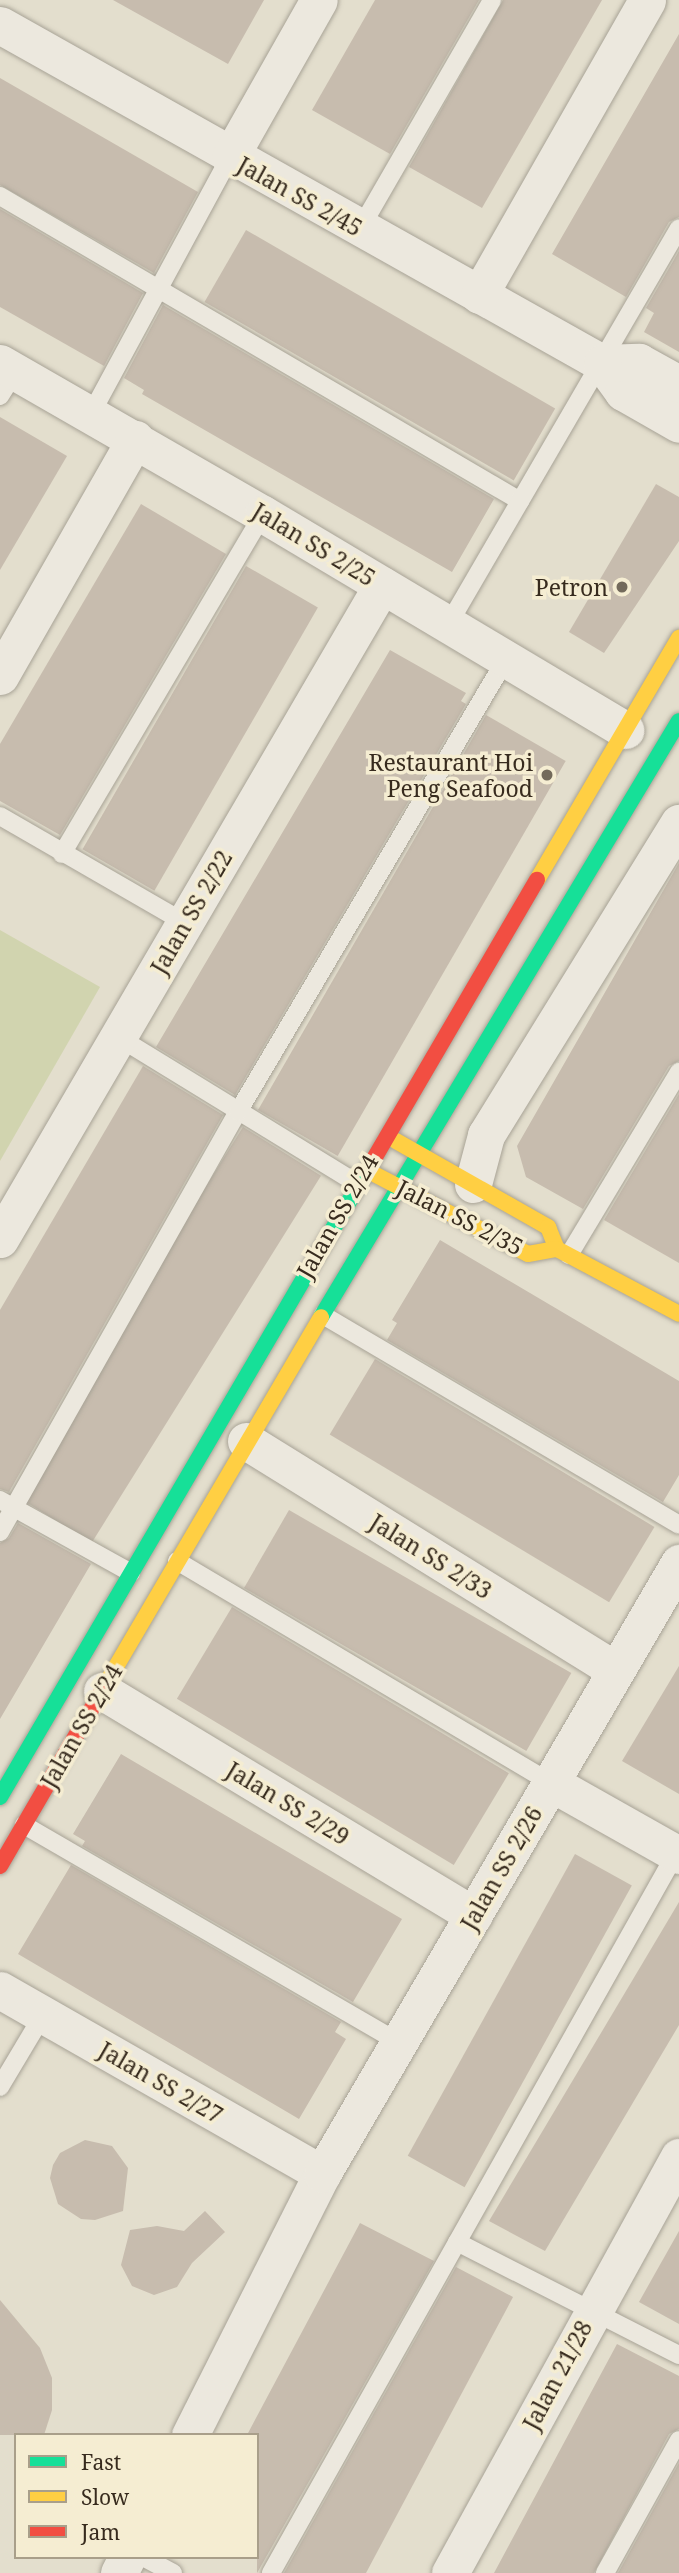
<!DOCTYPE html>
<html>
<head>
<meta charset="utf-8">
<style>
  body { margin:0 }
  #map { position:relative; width:679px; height:2573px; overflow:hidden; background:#e3decd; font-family:"Noto Serif",serif }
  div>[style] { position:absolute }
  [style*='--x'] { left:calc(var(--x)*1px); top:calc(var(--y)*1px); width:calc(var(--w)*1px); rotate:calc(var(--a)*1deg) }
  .green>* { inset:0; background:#d1d4af }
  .building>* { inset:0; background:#c7bcae; transform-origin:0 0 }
  .roads { filter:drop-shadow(0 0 2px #a8a396) drop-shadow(0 0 2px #a8a396) }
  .lane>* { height:18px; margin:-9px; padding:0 9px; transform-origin:9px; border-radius:9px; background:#ece8de }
  .street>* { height:37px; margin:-18.5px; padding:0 18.5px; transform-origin:18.5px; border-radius:18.5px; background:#ece8de }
  .fast>* { height:16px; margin:-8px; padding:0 8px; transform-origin:8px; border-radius:8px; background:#16e098 }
  .slow>* { height:16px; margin:-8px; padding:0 8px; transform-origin:8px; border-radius:8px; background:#ffcf43 }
  .jam>* { height:16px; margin:-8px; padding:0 8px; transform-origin:8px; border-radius:8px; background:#f24e42 }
  .dots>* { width:19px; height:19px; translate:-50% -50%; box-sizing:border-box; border:4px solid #f5edd2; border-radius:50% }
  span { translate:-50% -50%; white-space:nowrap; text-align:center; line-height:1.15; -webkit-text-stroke:7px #f5edd2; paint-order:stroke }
  .street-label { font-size:23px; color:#372b1e }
  .poi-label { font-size:23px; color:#372b1e }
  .right { translate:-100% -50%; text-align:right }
  .legend { position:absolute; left:14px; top:2433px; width:245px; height:126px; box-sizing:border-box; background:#f5edd2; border:2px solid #a99f8a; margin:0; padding:9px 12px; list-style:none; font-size:21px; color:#372b1e }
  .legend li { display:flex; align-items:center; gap:14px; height:35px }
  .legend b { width:35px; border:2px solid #a99f8a }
</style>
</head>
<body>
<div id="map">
  <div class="green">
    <div style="clip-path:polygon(0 930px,100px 987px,0 1161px)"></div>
  </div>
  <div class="building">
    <div style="clip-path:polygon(113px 0,264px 0,228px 64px)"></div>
    <div style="clip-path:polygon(375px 0,479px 0,390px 154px,312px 110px)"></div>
    <div style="clip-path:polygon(503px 0,602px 0,482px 208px,409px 167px)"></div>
    <div style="clip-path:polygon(679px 34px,679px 217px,669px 222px,626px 297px,552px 254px)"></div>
    <div style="clip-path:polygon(0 78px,198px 192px,154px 273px,0 185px)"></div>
    <div style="clip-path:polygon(0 209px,143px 293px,104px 366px,0 307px)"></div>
    <div style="left:246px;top:230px;width:357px;height:83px;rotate:30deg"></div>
    <div style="clip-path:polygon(679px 251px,679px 352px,644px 332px,654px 313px,646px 308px)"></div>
    <div style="clip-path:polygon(163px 305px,494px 499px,452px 572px,142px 394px,144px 390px,124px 378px)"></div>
    <div style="clip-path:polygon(0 417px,67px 456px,0 570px)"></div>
    <div style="clip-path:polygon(656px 484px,679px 497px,679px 541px,604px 653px,569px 632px)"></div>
    <div style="clip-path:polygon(141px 504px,226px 554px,60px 835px,0 801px,0 744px)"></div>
    <div style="left:246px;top:566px;width:83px;height:327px;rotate:30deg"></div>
    <div style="clip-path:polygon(390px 650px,466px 693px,461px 701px,466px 704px,235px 1095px,156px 1047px)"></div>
    <div style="left:486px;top:715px;width:92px;height:456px;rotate:30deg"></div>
    <div style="clip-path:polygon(679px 863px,679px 1061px,669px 1066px,583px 1209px,526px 1177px,517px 1146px)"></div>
    <div style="clip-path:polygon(143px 1066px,223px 1115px,9px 1492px,0 1489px,0 1310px)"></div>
    <div style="clip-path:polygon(679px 1094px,679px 1263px,604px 1220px)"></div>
    <div style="left:243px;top:1127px;width:92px;height:433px;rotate:32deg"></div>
    <div style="clip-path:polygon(440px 1240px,679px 1381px,679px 1475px,663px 1502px,387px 1340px,397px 1323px,392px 1320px)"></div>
    <div style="left:375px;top:1359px;width:326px;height:88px;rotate:31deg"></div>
    <div style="left:289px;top:1510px;width:326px;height:90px;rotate:30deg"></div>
    <div style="clip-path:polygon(18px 1523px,91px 1564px,0 1719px,0 1543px,9px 1538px)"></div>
    <div style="left:232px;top:1607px;width:323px;height:107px;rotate:31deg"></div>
    <div style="clip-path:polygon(679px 1666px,679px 1794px,622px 1761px)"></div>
    <div style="clip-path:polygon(121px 1754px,402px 1919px,353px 2002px,82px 1846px,85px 1841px,73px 1834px)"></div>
    <div style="left:575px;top:1854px;width:65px;height:345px;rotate:29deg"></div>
    <div style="clip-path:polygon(71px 1865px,341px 2022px,335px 2032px,346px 2039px,299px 2119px,18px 1954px)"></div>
    <div style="clip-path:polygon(679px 1902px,679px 2025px,545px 2251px,489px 2221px)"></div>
    <div style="clip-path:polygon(85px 2140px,112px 2146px,128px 2168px,123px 2211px,95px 2220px,81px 2219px,58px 2204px,50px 2178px,53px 2165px,60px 2153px)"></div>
    <div style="clip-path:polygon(205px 2211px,225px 2232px,192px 2263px,177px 2287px,154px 2295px,132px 2286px,121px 2265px,130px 2230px,157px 2226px,184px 2231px)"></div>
    <div style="clip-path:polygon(360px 2223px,434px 2261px,257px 2573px,257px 2435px,247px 2435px)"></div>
    <div style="clip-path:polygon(679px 2231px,679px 2324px,639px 2302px)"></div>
    <div style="clip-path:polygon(456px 2267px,513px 2297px,366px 2573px,284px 2573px)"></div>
    <div style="clip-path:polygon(0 2300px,40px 2348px,52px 2378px,52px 2410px,44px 2435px,0 2435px)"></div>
    <div style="clip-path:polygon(617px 2344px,679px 2376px,679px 2429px,669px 2434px,594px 2573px,494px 2573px)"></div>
    <div style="clip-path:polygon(679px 2463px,679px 2573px,618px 2573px)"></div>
  </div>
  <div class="roads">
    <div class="lane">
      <div style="--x:0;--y:196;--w:603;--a:30.39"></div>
      <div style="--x:360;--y:229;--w:264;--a:-60"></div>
      <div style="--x:0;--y:396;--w:28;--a:-58"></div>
      <div style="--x:91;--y:414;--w:292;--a:-61.6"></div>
      <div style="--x:448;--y:625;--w:459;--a:-59.8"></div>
      <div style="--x:0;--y:816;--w:214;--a:30"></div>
      <div style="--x:62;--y:854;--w:395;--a:-59.4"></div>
      <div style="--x:118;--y:1037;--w:279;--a:31.5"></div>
      <div style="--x:569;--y:1255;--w:214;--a:-59"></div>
      <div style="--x:323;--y:1315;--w:413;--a:30.5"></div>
      <div style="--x:0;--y:1500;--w:150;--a:29.1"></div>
      <div style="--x:0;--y:1532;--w:483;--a:-60.5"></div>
      <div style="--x:238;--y:1112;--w:526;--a:-59.39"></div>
      <div style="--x:177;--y:1561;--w:435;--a:30.7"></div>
      <div style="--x:24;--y:1825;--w:433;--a:30.1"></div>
      <div style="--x:0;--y:2087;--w:84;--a:-59.2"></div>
      <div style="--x:457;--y:2242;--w:249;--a:27"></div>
      <div style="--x:143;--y:2557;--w:34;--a:28"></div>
      <div style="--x:271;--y:2573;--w:826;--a:-60.64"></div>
      <div style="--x:605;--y:2573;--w:152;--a:-60.9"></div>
    </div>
    <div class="street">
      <div style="--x:0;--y:25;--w:690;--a:29.31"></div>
      <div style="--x:602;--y:363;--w:36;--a:54"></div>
      <div style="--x:623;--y:392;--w:64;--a:29.7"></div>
      <div style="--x:230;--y:157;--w:180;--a:-60.5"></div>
      <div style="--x:479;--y:295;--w:339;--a:-60.3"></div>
      <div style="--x:0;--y:363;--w:303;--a:29.9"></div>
      <div style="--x:263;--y:514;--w:422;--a:30.8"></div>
      <div style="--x:602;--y:363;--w:37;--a:-2"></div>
      <div style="--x:639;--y:362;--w:46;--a:28.8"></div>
      <div style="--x:0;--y:676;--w:273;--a:-60.3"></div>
      <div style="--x:473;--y:1184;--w:51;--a:-75.1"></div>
      <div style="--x:486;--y:1135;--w:367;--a:-58.3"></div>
      <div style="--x:0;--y:1239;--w:757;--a:-59.71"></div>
      <div style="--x:246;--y:1441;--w:435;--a:31.8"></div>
      <div style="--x:102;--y:1691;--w:434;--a:31.1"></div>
      <div style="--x:551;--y:1783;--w:147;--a:29.4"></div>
      <div style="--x:0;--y:1990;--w:371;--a:29.7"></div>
      <div style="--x:190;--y:2435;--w:292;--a:-63.2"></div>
      <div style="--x:322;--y:2174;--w:708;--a:-59.7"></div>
      <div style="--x:119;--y:2573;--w:18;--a:-63"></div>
      <div style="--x:450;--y:2573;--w:475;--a:-61.2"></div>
    </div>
    <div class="fast">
      <div style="--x:321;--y:1317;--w:695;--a:-59.01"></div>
      <div style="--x:0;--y:1797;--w:728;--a:-59.63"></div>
    </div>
    <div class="slow">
      <div style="--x:537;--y:880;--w:281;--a:-59.6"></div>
      <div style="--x:396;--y:1141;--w:175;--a:29.5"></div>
      <div style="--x:548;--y:1227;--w:24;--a:68"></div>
      <div style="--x:557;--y:1249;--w:138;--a:28"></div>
      <div style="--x:376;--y:1175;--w:171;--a:27.5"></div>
      <div style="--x:528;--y:1254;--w:29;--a:-10"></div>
      <div style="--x:107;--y:1682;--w:423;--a:-59.6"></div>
    </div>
    <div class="jam">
      <div style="--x:368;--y:1169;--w:335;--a:-59.7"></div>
      <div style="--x:0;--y:1866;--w:213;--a:-59.8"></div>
    </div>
  </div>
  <div class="dots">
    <div style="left:622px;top:587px;background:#736a5b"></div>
    <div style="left:547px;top:775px;background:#736a5b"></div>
  </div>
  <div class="street-label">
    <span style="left:300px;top:196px;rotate:29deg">Jalan SS 2/45</span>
    <span style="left:314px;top:544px;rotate:31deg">Jalan SS 2/25</span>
    <span style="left:191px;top:912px;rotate:-60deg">Jalan SS 2/22</span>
    <span style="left:337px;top:1216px;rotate:-60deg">Jalan SS 2/24</span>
    <span style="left:460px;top:1217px;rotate:27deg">Jalan SS 2/35</span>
    <span style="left:431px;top:1556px;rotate:32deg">Jalan SS 2/33</span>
    <span style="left:81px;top:1726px;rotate:-60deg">Jalan SS 2/24</span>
    <span style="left:288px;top:1803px;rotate:31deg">Jalan SS 2/29</span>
    <span style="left:501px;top:1868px;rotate:-60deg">Jalan SS 2/26</span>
    <span style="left:161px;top:2082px;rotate:30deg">Jalan SS 2/27</span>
    <span style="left:557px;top:2375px;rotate:-62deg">Jalan 21/28</span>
  </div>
  <div class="poi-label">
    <span class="right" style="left:608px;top:587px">Petron</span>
    <span class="right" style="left:533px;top:775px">Restaurant Hoi<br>Peng Seafood</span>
  </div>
  <ul class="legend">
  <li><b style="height:9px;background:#16e098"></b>Fast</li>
  <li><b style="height:9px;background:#ffcf43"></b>Slow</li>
  <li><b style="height:9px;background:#f24e42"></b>Jam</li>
  </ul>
</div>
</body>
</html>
